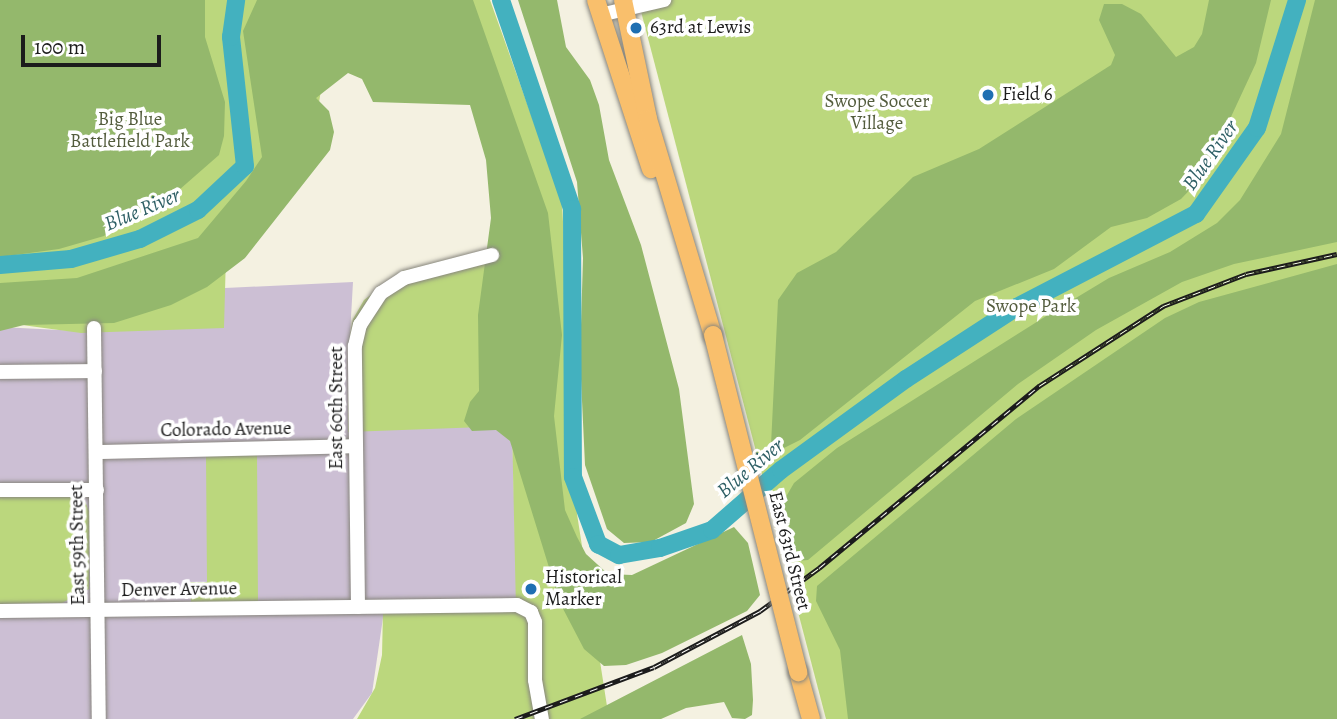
<!DOCTYPE html>
<html>
<head>
<meta charset="utf-8">
<style>
  body { margin:0 }
  #map { position:relative; width:1337px; height:719px; overflow:hidden; background:#f4f1e1; font-family:Alegreya,serif }
  div>[style] { position:absolute }
  [style*='--x'] { left:calc(var(--x)*1px); top:calc(var(--y)*1px); width:calc(var(--w)*1px); rotate:calc(var(--a)*1deg) }
  .industrial>* { inset:0; background:#ccbfd4 }
  .green>* { inset:0; background:#bbd77d }
  .forest>* { inset:0; background:#94b86c }
  .river>* { height:18px; margin:-9px; padding:0 9px; transform-origin:9px; border-radius:9px; background:#43b1bf }
  .roads { filter:drop-shadow(0 0 2px #88867e) drop-shadow(0 0 2px #88867e) }
  .minor>* { height:14px; margin:-7px; padding:0 7px; transform-origin:7px; border-radius:7px; background:#fff }
  .major>* { height:18px; margin:-9px; padding:0 9px; transform-origin:9px; border-radius:9px; background:#f9bf6c }
  .rail>* { height:5px; margin-top:-2.5px; transform-origin:0; background:repeating-linear-gradient(90deg,#fff 0 8px,#1c1c1c 0 16px); box-sizing:border-box; border-block:2px solid #1c1c1c }
  .bridges { filter:drop-shadow(0 0 2px #88867e) drop-shadow(0 0 2px #88867e) }
  .major-bridge>* { height:18px; margin:-9px; padding:0 9px; transform-origin:9px; border-radius:9px; background:#f9bf6c }
  .dots>* { width:19px; height:19px; translate:-50% -50%; box-sizing:border-box; border:4px solid #fff; border-radius:50% }
  span { translate:-50% -50%; white-space:nowrap; text-align:center; line-height:1.15; -webkit-text-stroke:7px #fff; paint-order:stroke }
  .poi-label { font-size:19px; color:#1c1c1c }
  .left { translate:0 -50%; text-align:left }
  .park-label { font-size:19px; color:#545d3e }
  .street-label { font-size:19px; color:#1c1c1c }
  .water-label { font-size:21px; color:#2e5f65; font-style:italic }
  .scale { position:absolute; left:21px; top:35px; width:140px; height:32px; box-sizing:border-box; border:4px solid #1c1c1c; border-top:0; padding-left:9px; font-size:21px; line-height:24px; white-space:nowrap; color:#1c1c1c; -webkit-text-stroke:5px #fff; paint-order:stroke }
</style>
</head>
<body>
<div id="map">
  <div class="industrial">
    <div style="clip-path:polygon(353px 282px,350px 335px,512px 426px,517px 605px,384px 611px,372px 693px,353px 719px,0 719px,0 327px,100px 332px,225px 288px)"></div>
  </div>
  <div class="green">
    <div style="clip-path:polygon(0 0,490px 0,562px 201px,577px 514px,609px 719px,357px 719px,375px 688px,382px 655px,383px 611px,516px 610px,512px 426px,348px 432px,349px 342px,353px 319px,364px 300px,402px 271px,505px 245px,494px 81px,326px 56px,309px 170px,227px 219px,224px 328px,81px 333px,0 322px)"></div>
    <div style="clip-path:polygon(638px 0,1337px 0,1337px 719px,826px 719px)"></div>
    <div style="clip-path:polygon(257px 454px,258px 602px,191px 602px,190px 582px,207px 582px,206px 455px)"></div>
    <div style="clip-path:polygon(0 495px,75px 496px,85px 501px,90px 514px,89px 589px,62px 603px,0 604px)"></div>
  </div>
  <div class="forest">
    <div style="clip-path:polygon(0 0,205px 0,205px 37px,225px 102px,224px 136px,219px 155px,171px 197px,134px 212px,104px 236px,59px 249px,0 257px)"></div>
    <div style="clip-path:polygon(257px 0,473px 0,548px 213px,562px 335px,554px 416px,565px 510px,577px 537px,586px 554px,608px 574px,632px 575px,734px 527px,748px 543px,760px 595px,747px 611px,662px 653px,626px 665px,604px 666px,584px 649px,560px 603px,510px 441px,496px 430px,472px 431px,464px 421px,470px 402px,479px 391px,478px 315px,491px 218px,486px 160px,470px 105px,373px 102px,362px 79px,348px 73px,316px 98px,329px 111px,334px 132px,330px 150px,245px 258px,207px 287px,171px 305px,114px 323px,24px 325px,0 331px,0 283px,77px 278px,198px 238px,246px 181px,262px 157px,243px 31px)"></div>
    <div style="clip-path:polygon(518px 0,557px 0,566px 47px,590px 80px,599px 105px,609px 160px,641px 245px,679px 389px,694px 504px,686px 523px,651px 542px,624px 543px,607px 529px,585px 465px,580px 358px,583px 258px,577px 182px)"></div>
    <div style="clip-path:polygon(1209px 0,1271px 0,1256px 63px,1204px 175px,1181px 199px,1147px 218px,1111px 227px,1054px 269px,975px 301px,800px 440px,780px 450px,771px 445px,778px 300px,797px 273px,836px 252px,913px 177px,979px 149px,1111px 65px,1115px 55px,1099px 20px,1104px 4px,1122px 4px,1141px 14px,1176px 57px,1194px 47px,1202px 34px)"></div>
    <div style="clip-path:polygon(1315px 0,1337px 0,1337px 242px,1234px 264px,1182px 282px,1096px 330px,1018px 384px,808px 560px,797px 561px,783px 502px,794px 483px,837px 448px,1051px 313px,1109px 278px,1170px 252px,1217px 223px,1240px 200px,1281px 134px)"></div>
    <div style="clip-path:polygon(1337px 264px,1337px 719px,848px 719px,840px 650px,816px 601px,817px 586px,1016px 419px,1165px 318px,1199px 302px)"></div>
    <div style="clip-path:polygon(742px 635px,751px 664px,753px 700px,752px 715px,745px 719px,732px 718px,724px 702px,686px 708px,661px 719px,580px 719px)"></div>
  </div>
  <div class="river">
    <div style="--x:501;--y:0;--w:221;--a:71.2"></div>
    <div style="--x:572;--y:209;--w:268;--a:89.8"></div>
    <div style="--x:573;--y:477;--w:72;--a:69.5"></div>
    <div style="--x:598;--y:544;--w:24;--a:28"></div>
    <div style="--x:619;--y:555;--w:42;--a:-9.7"></div>
    <div style="--x:660;--y:548;--w:55;--a:-19.1"></div>
    <div style="--x:712;--y:530;--w:91;--a:-41"></div>
    <div style="--x:781;--y:470;--w:155;--a:-36.1"></div>
    <div style="--x:906;--y:379;--w:132;--a:-33"></div>
    <div style="--x:1017;--y:307;--w:202;--a:-27.5"></div>
    <div style="--x:1196;--y:214;--w:105;--a:-54.7"></div>
    <div style="--x:1257;--y:128;--w:134;--a:-72.6"></div>
    <div style="--x:0;--y:265;--w:71;--a:-4.8"></div>
    <div style="--x:71;--y:259;--w:72;--a:-16.2"></div>
    <div style="--x:140;--y:239;--w:65;--a:-26.6"></div>
    <div style="--x:198;--y:210;--w:64;--a:-43.1"></div>
    <div style="--x:245;--y:166;--w:130;--a:-96.2"></div>
    <div style="--x:231;--y:37;--w:37;--a:-82"></div>
  </div>
  <div class="roads">
    <div class="minor">
      <div style="--x:600;--y:15;--w:66;--a:-13.2"></div>
      <div style="--x:94;--y:328;--w:391;--a:89.3"></div>
      <div style="--x:0;--y:372;--w:95;--a:-0.6"></div>
      <div style="--x:97;--y:452;--w:259;--a:-1.3"></div>
      <div style="--x:0;--y:490;--w:97;--a:0"></div>
      <div style="--x:358;--y:607;--w:261;--a:-90.7"></div>
      <div style="--x:355;--y:346;--w:22;--a:-77"></div>
      <div style="--x:360;--y:325;--w:38;--a:-57"></div>
      <div style="--x:381;--y:293;--w:27;--a:-33"></div>
      <div style="--x:404;--y:278;--w:91;--a:-14.6"></div>
      <div style="--x:0;--y:611;--w:517;--a:-0.66"></div>
      <div style="--x:517;--y:605;--w:16;--a:27"></div>
      <div style="--x:531;--y:612;--w:11;--a:68"></div>
      <div style="--x:535;--y:622;--w:58;--a:90"></div>
      <div style="--x:535;--y:680;--w:40;--a:80"></div>
    </div>
    <div class="major">
      <div style="--x:596;--y:0;--w:178;--a:72"></div>
      <div style="--x:623;--y:0;--w:122;--a:78.1"></div>
      <div style="--x:648;--y:119;--w:226;--a:73.3"></div>
      <div style="--x:798;--y:672;--w:49;--a:74.5"></div>
    </div>
  </div>
  <div class="rail">
    <div style="--x:515;--y:719;--w:148;--a:-20.5"></div>
    <div style="--x:654;--y:667;--w:120;--a:-27.8"></div>
    <div style="--x:760;--y:611;--w:73;--a:-36.1"></div>
    <div style="--x:819;--y:568;--w:286;--a:-39.6"></div>
    <div style="--x:1039;--y:386;--w:148;--a:-32.8"></div>
    <div style="--x:1163;--y:306;--w:89;--a:-21.1"></div>
    <div style="--x:1246;--y:274;--w:93;--a:-12.4"></div>
  </div>
  <div class="bridges">
    <div class="major-bridge">
      <div style="--x:713;--y:335;--w:348;--a:75.8"></div>
    </div>
  </div>
  <div class="dots">
    <div style="left:636px;top:28px;background:#1f6fb2"></div>
    <div style="left:988px;top:95px;background:#1f6fb2"></div>
    <div style="left:531px;top:589px;background:#1f6fb2"></div>
  </div>
  <div class="poi-label">
    <span class="left" style="left:650px;top:28px">63rd at Lewis</span>
    <span class="left" style="left:1002px;top:95px">Field 6</span>
    <span class="left" style="left:545px;top:589px">Historical<br>Marker</span>
  </div>
  <div class="park-label">
    <span style="left:877px;top:113px">Swope Soccer<br>Village</span>
    <span style="left:130px;top:131px">Big Blue<br>Battlefield Park</span>
    <span style="left:1031px;top:307px">Swope Park</span>
  </div>
  <div class="street-label">
    <span style="left:337px;top:408px;rotate:-90deg">East 60th Street</span>
    <span style="left:226px;top:430px;rotate:-1deg">Colorado Avenue</span>
    <span style="left:78px;top:545px;rotate:-91deg">East 59th Street</span>
    <span style="left:789px;top:551px;rotate:76deg">East 63rd Street</span>
    <span style="left:179px;top:590px;rotate:-1deg">Denver Avenue</span>
  </div>
  <div class="water-label">
    <span style="left:1210px;top:155px;rotate:-55deg">Blue River</span>
    <span style="left:142px;top:209px;rotate:-23deg">Blue River</span>
    <span style="left:750px;top:468px;rotate:-40deg">Blue River</span>
  </div>
  <div class="scale">100 m</div>
</div>
</body>
</html>
